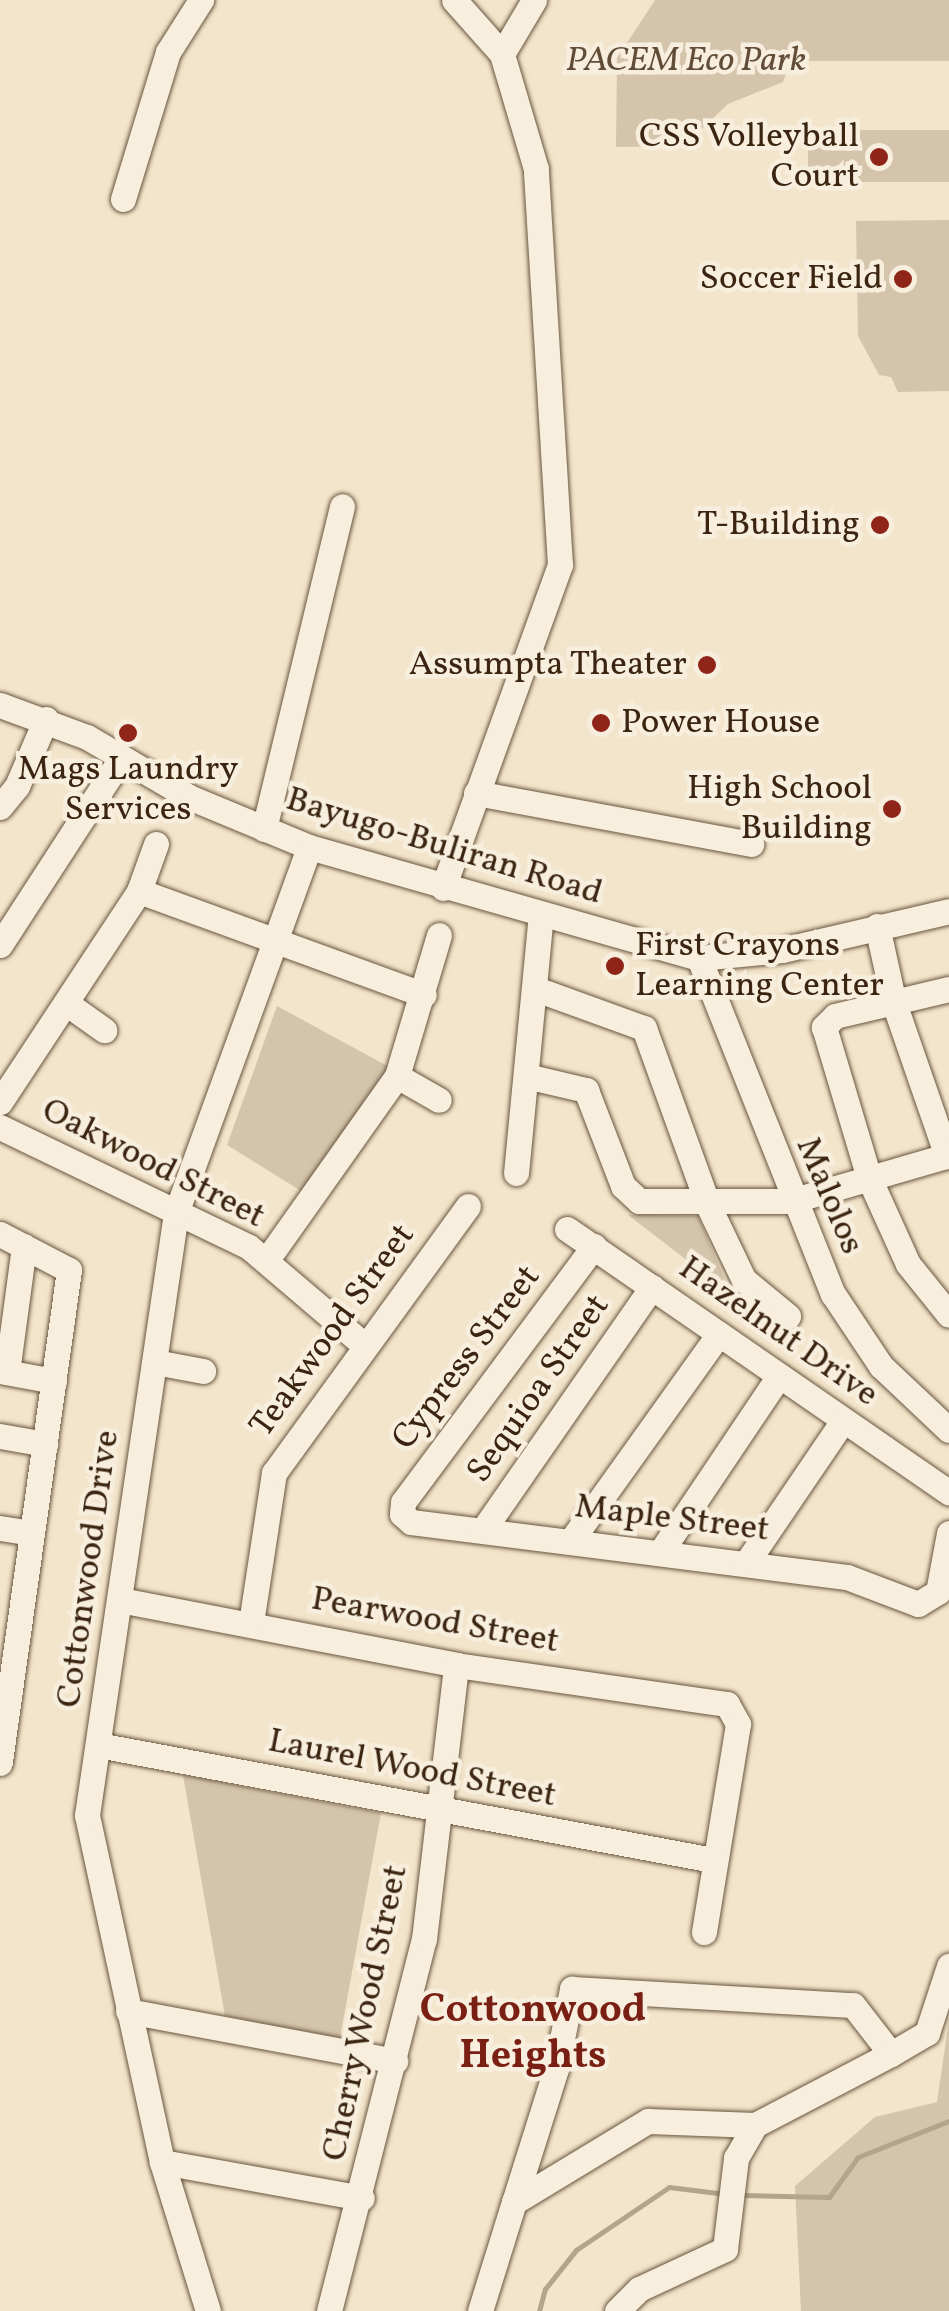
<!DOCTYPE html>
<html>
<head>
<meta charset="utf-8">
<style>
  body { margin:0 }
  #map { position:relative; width:949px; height:2311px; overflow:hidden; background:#f3e5cb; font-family:Vollkorn,serif }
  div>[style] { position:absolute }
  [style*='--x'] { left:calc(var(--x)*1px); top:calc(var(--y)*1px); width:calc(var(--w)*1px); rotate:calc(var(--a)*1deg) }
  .green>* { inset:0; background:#d4c4ab; transform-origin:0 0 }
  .stream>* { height:5px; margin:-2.5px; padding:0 2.5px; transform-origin:2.5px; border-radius:2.5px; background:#b4a48b }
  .roads { filter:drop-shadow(0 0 2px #69553f) drop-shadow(0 0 2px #69553f) }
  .minor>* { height:25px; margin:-12.5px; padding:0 12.5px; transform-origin:12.5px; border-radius:12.5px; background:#f7eedd }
  .dots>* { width:28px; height:28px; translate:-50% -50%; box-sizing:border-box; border:5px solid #f7eedd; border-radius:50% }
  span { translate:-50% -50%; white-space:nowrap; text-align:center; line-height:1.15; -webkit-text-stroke:9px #f7eedd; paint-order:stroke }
  .park-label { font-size:35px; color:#614d37; font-style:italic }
  .poi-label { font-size:35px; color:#3b2510 }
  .right { translate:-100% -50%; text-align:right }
  .left { translate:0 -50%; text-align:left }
  .street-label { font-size:35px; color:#3b2510 }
  .quarter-label { font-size:40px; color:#7a1f14; font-weight:700 }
</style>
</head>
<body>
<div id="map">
  <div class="green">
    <div style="clip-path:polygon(655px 0,949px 0,949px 61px,791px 61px,783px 82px,728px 104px,684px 146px,616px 147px,617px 58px)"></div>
    <div style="left:949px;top:130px;width:52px;height:141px;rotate:90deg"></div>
    <div style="clip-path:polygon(949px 220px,949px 391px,898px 392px,891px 377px,879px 375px,858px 336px,856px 221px)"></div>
    <div style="clip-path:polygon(277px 1006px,391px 1068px,306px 1194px,227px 1145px)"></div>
    <div style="clip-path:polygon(628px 1215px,698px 1216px,731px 1294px)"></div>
    <div style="clip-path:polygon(183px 1775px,381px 1813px,340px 2038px,225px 2016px)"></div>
    <div style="clip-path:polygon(949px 2020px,949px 2311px,801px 2311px,795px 2186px,875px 2117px,937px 2102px)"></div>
  </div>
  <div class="stream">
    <div style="--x:741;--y:2195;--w:88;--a:1.3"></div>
    <div style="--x:829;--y:2197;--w:49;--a:-54.1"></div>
    <div style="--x:858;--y:2157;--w:98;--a:-21.6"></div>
    <div style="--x:539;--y:2311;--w:23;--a:-75"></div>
    <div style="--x:545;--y:2289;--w:50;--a:-51.5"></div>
    <div style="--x:576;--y:2250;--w:112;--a:-34.1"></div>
    <div style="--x:669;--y:2187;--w:57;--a:7"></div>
  </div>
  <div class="roads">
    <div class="minor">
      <div style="--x:502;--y:54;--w:63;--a:-59.3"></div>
      <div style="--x:123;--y:199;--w:154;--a:-73"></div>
      <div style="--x:168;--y:52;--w:62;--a:-57.6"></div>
      <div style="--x:0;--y:705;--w:93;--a:20.2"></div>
      <div style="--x:87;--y:737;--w:118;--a:30.5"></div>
      <div style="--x:189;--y:797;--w:130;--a:22.6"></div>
      <div style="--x:309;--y:847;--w:405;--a:15.9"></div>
      <div style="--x:699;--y:958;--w:83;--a:-5.5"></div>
      <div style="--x:782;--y:950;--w:171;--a:-13.1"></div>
      <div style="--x:476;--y:793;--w:280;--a:10.5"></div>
      <div style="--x:0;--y:807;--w:27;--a:-51"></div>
      <div style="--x:17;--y:786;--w:73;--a:-66.6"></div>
      <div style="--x:264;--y:829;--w:332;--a:-76.4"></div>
      <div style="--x:443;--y:888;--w:344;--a:-70.1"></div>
      <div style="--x:560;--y:565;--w:397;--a:-93.5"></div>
      <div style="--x:536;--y:169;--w:120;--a:-106.5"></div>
      <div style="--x:502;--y:54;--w:72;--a:-131.6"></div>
      <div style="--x:139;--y:891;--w:303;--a:20"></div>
      <div style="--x:877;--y:926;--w:79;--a:77.6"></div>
      <div style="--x:894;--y:1003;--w:162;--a:70.9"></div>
      <div style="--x:0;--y:945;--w:221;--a:-57"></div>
      <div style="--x:699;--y:958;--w:362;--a:68.3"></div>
      <div style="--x:833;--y:1294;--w:87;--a:56.3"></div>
      <div style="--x:881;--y:1366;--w:93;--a:43.3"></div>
      <div style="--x:536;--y:989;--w:115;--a:19.9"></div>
      <div style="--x:644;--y:1028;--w:188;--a:70.1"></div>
      <div style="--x:708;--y:1205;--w:83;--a:64.4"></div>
      <div style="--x:744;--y:1280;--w:57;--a:39.3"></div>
      <div style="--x:949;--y:989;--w:117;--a:166.7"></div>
      <div style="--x:835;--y:1016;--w:16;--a:135"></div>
      <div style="--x:824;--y:1027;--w:158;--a:73.4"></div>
      <div style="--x:869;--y:1178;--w:94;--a:65.6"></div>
      <div style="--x:908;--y:1264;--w:65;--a:51.2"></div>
      <div style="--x:66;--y:1003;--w:47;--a:35.4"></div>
      <div style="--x:397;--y:1076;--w:48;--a:29.7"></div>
      <div style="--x:526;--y:1076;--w:62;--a:13.1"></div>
      <div style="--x:586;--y:1090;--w:103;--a:68.9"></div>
      <div style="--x:623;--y:1186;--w:22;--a:43"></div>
      <div style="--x:639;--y:1201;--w:152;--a:0"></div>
      <div style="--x:791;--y:1201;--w:165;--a:-16.2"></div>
      <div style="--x:0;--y:1102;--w:253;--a:-56.6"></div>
      <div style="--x:139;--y:891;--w:50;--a:-70.1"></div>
      <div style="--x:0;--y:1127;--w:276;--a:25.7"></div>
      <div style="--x:249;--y:1247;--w:151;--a:40.4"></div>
      <div style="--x:516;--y:1173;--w:259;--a:-84.5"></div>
      <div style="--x:567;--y:1229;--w:464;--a:34.6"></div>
      <div style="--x:0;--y:1234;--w:78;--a:27.6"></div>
      <div style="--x:69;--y:1270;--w:498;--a:98"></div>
      <div style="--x:594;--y:1246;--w:319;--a:126.7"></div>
      <div style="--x:403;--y:1502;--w:12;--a:95"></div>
      <div style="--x:402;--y:1514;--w:12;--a:42"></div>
      <div style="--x:411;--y:1522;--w:439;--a:7.2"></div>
      <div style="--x:847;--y:1577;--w:76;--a:20.8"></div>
      <div style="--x:918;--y:1604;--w:23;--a:-31"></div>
      <div style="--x:938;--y:1592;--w:60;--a:-79.4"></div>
      <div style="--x:266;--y:1261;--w:227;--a:-54.7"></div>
      <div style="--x:397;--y:1076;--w:147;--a:-73.4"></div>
      <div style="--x:155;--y:1362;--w:49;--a:10.6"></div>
      <div style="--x:0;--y:1371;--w:55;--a:10.5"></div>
      <div style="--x:7;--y:1372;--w:127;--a:-82.3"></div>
      <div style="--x:0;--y:1436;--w:46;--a:10.1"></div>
      <div style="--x:0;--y:1528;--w:32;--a:9"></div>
      <div style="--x:483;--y:1530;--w:296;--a:-55.2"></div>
      <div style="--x:570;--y:1542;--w:256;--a:-54.4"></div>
      <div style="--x:660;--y:1553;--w:213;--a:-56.1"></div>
      <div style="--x:747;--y:1562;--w:171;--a:-55.8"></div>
      <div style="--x:120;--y:1600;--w:342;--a:10.9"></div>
      <div style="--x:456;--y:1665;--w:274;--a:8.2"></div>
      <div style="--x:727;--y:1704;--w:23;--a:61"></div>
      <div style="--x:738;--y:1724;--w:211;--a:99.3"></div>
      <div style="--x:251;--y:1623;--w:152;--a:-81.3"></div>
      <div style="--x:274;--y:1473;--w:330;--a:-54"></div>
      <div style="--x:98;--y:1745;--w:626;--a:10.59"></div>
      <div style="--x:128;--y:2011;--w:272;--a:10.6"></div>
      <div style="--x:162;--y:2162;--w:203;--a:10.2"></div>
      <div style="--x:514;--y:2202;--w:139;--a:-72.5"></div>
      <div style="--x:556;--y:2069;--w:82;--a:-78.7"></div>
      <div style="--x:572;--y:1989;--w:281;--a:3.3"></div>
      <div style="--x:853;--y:2005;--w:62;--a:52.2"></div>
      <div style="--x:208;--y:2311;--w:156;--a:-107.2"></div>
      <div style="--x:162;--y:2162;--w:355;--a:-102.2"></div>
      <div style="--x:87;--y:1815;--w:609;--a:-81.59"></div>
      <div style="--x:176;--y:1213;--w:389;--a:-70"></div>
      <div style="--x:329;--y:2311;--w:384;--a:-75.7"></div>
      <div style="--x:424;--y:1939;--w:276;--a:-83.3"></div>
      <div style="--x:480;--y:2311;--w:114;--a:-72.7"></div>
      <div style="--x:514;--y:2202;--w:157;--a:-31.2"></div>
      <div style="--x:648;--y:2121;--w:107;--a:2.1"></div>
      <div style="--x:755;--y:2125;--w:153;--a:-27.6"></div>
      <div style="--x:891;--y:2054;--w:42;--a:-30.3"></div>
      <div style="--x:927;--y:2033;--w:71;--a:-71.8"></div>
      <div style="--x:617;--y:2311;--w:31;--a:-45"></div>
      <div style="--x:639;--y:2289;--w:95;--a:-24.9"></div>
      <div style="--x:725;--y:2249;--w:92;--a:-83.1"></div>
      <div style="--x:736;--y:2158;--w:38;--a:-60"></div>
    </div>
  </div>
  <div class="dots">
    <div style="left:879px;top:157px;background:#8f2418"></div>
    <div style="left:903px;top:279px;background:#8f2418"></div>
    <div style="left:880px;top:525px;background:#8f2418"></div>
    <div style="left:707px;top:665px;background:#8f2418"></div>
    <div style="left:601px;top:723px;background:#8f2418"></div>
    <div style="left:128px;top:733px;background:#8f2418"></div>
    <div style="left:892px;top:809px;background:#8f2418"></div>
    <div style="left:615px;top:966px;background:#8f2418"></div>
  </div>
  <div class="park-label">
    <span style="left:686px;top:61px">PACEM Eco Park</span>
  </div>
  <div class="poi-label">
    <span class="right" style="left:859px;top:157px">CSS Volleyball<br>Court</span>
    <span class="right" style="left:883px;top:279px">Soccer Field</span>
    <span class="right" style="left:860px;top:525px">T-Building</span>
    <span class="right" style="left:687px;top:665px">Assumpta Theater</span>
    <span class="left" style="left:621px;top:723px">Power House</span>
    <span style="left:128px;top:790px">Mags Laundry<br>Services</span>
    <span class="right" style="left:872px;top:809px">High School<br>Building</span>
    <span class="left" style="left:635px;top:966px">First Crayons<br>Learning Center</span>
  </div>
  <div class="street-label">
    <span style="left:444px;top:847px;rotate:17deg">Bayugo-Buliran Road</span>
    <span style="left:153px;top:1164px;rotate:27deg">Oakwood Street</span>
    <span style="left:829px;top:1196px;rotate:67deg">Malolos</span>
    <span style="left:333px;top:1331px;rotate:-54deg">Teakwood Street</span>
    <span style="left:778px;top:1332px;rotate:35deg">Hazelnut Drive</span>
    <span style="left:467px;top:1358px;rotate:-53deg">Cypress Street</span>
    <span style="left:539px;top:1389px;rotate:-55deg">Sequioa Street</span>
    <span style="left:672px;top:1519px;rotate:7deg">Maple Street</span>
    <span style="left:89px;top:1569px;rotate:-82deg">Cottonwood Drive</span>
    <span style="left:435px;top:1621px;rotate:10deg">Pearwood Street</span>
    <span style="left:412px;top:1769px;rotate:11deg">Laurel Wood Street</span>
    <span style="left:366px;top:2013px;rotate:-78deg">Cherry Wood Street</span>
  </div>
  <div class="quarter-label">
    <span style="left:533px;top:2034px">Cottonwood<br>Heights</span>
  </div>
</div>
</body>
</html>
